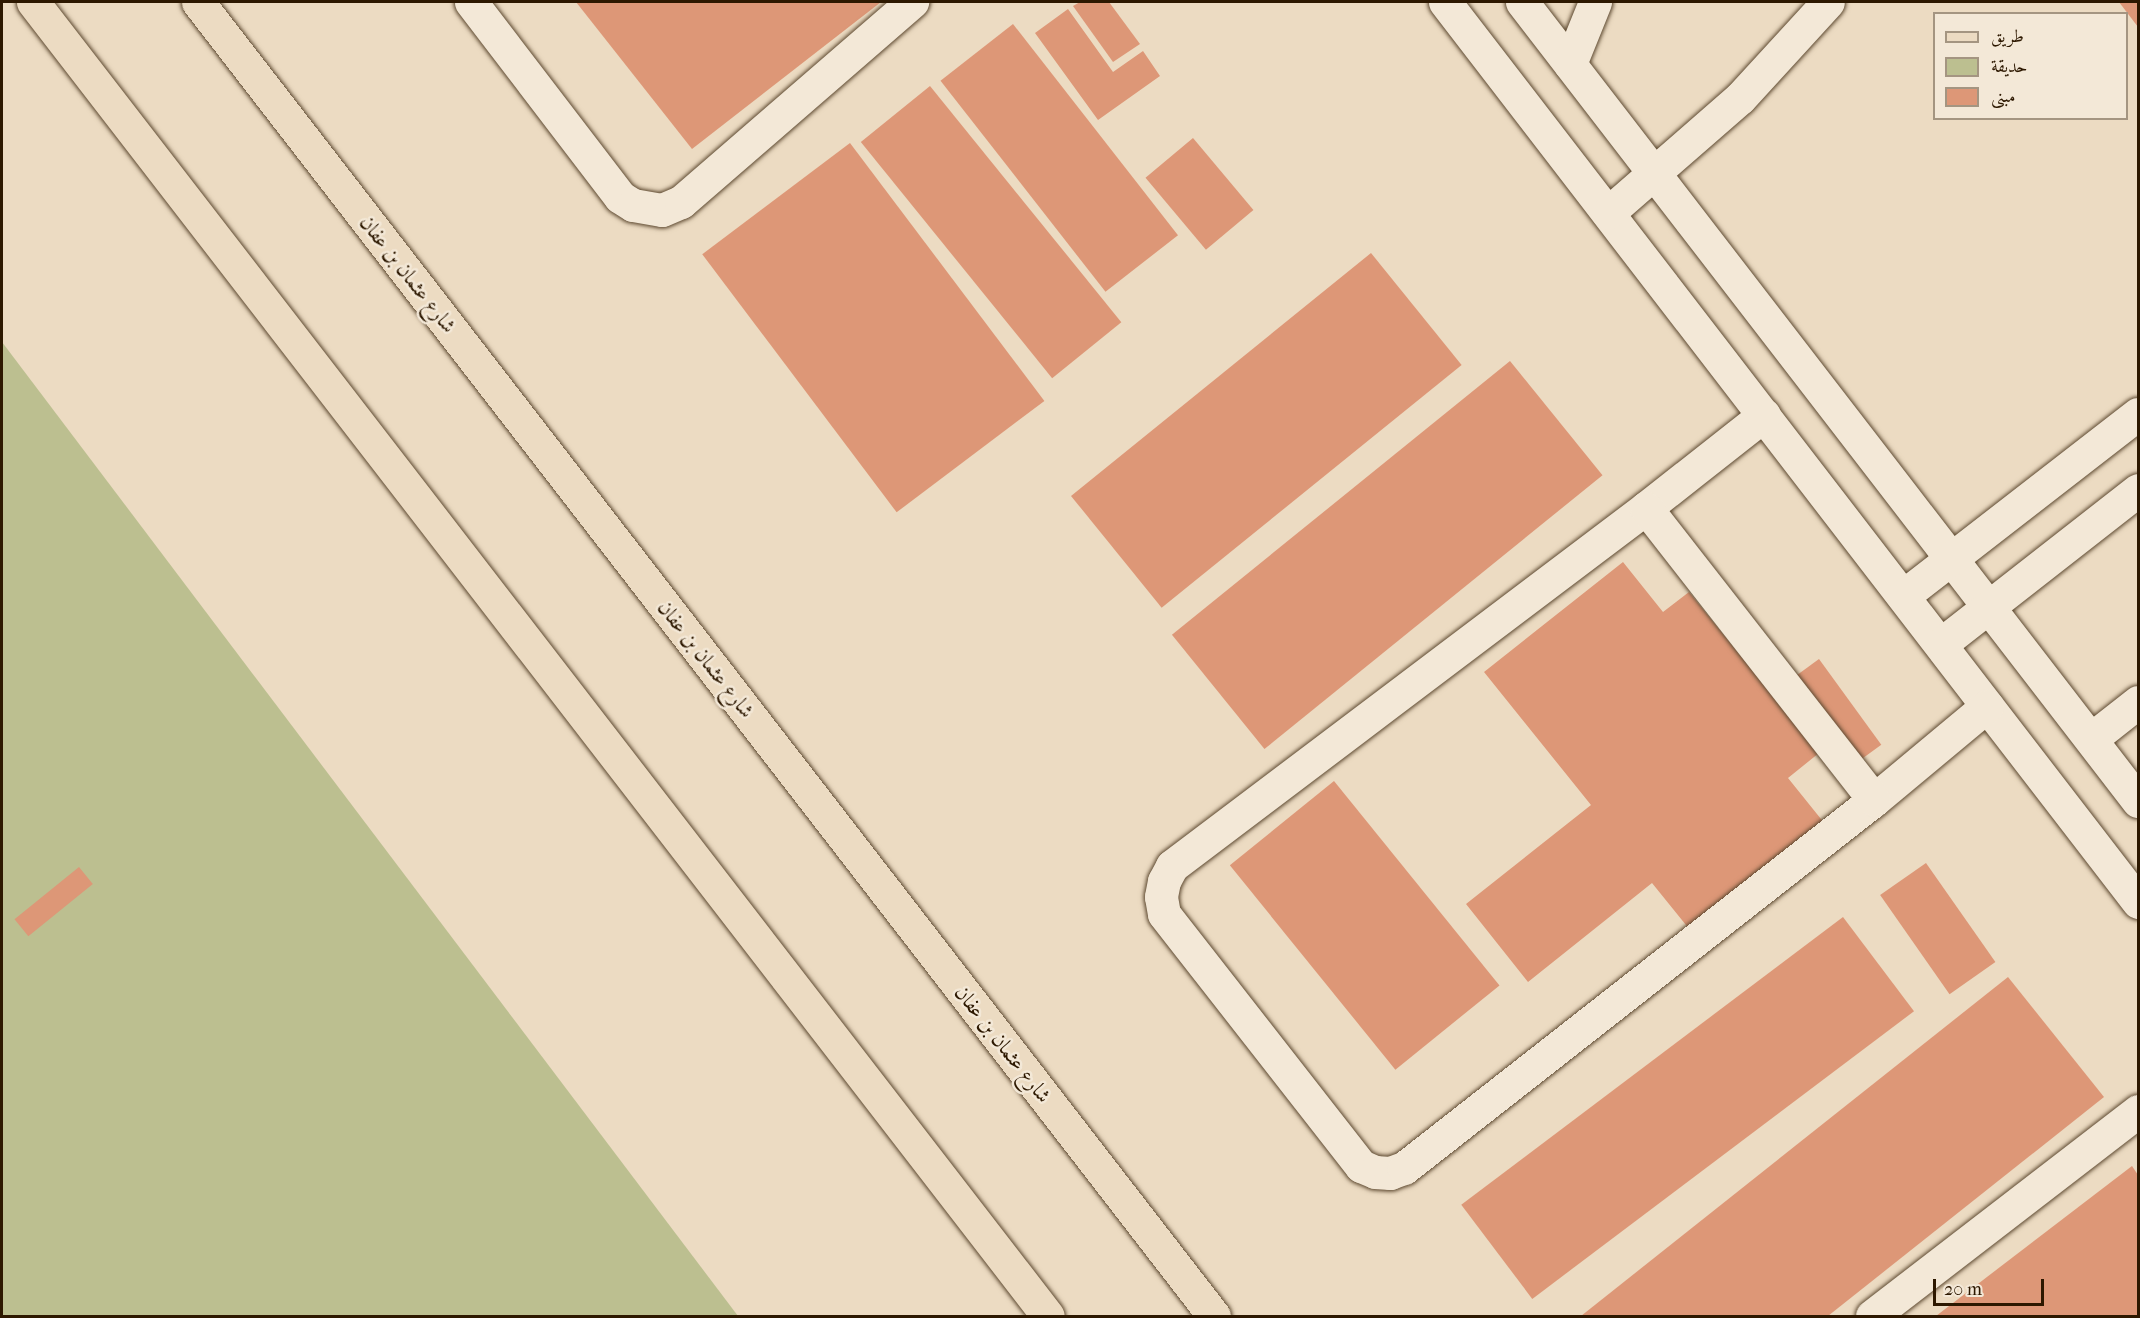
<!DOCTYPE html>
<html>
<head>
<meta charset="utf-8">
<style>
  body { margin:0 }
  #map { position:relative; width:2140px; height:1318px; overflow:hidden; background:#ecdbc2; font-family:"IM FELL French Canon",Amiri,serif }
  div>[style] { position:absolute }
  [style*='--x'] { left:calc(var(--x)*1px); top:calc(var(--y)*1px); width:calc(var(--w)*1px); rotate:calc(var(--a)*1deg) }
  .green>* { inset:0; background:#bcbf90 }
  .building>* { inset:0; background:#dd9777; transform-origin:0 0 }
  .roads { filter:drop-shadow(0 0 2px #5d4930) drop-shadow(0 0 2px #5d4930) }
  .minor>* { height:33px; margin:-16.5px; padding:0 16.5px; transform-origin:16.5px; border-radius:16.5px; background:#f3e8d7 }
  .major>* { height:33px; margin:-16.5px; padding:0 16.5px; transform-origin:16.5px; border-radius:16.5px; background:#ecdbc2 }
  span { translate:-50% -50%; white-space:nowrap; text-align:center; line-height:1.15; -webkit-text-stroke:5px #f3e8d7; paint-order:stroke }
  .street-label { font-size:21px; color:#2d1800 }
  .frame { position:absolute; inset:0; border:3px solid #2d1800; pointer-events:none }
  .legend { position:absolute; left:1933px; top:12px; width:195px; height:108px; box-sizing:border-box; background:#f3e8d7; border:2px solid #a49581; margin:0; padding:8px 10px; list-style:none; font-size:18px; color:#2d1800 }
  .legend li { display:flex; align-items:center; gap:12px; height:30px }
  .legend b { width:30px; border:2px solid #a49581 }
  .scale { position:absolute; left:1933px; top:1279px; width:111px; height:27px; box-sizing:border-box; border:3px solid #2d1800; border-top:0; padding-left:8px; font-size:18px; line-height:21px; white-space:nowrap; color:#2d1800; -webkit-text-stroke:4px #f3e8d7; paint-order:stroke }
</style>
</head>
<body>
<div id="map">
  <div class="green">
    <div style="clip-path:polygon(2px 342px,738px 1316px,2px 1316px)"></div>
  </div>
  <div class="building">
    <div style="clip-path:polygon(576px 2px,881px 2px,692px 149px)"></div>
    <div style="clip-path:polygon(1080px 2px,1109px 2px,1140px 44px,1113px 62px,1073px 6px)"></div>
    <div style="clip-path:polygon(2119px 2px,2138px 2px,2138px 27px)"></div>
    <div style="clip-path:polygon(1068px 9px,1113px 72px,1143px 51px,1160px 76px,1098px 120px,1035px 33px)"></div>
    <div style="left:1013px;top:24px;width:268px;height:92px;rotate:52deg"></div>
    <div style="left:930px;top:86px;width:304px;height:89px;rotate:51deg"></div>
    <div style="left:1193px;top:138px;width:94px;height:62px;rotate:50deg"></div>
    <div style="left:850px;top:143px;width:323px;height:185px;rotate:53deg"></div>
    <div style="left:1371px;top:253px;width:144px;height:386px;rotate:51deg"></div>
    <div style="left:1510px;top:361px;width:147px;height:435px;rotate:51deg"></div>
    <div style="clip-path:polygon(1623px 562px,1663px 612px,1689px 592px,1819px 753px,1788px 778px,1825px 824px,1690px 930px,1652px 883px,1528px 982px,1466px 904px,1591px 805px,1484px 672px)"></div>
    <div style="left:1819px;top:659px;width:106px;height:33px;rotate:54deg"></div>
    <div style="left:1334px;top:781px;width:263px;height:134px;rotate:51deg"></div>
    <div style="left:1926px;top:863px;width:121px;height:56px;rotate:55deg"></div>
    <div style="left:79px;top:867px;width:22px;height:83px;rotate:51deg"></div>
    <div style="left:1843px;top:917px;width:118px;height:478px;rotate:53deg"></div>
    <div style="clip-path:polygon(2008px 977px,2104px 1097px,1828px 1316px,1581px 1316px)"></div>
    <div style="clip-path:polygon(2132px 1166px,2138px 1175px,2138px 1316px,1936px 1316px)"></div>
  </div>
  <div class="roads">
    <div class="minor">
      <div style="--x:471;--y:2;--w:245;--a:52.6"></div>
      <div style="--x:620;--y:197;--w:15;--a:32"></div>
      <div style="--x:633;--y:205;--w:29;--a:10"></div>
      <div style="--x:662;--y:210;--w:21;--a:-23"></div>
      <div style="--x:681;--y:202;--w:306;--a:-40.9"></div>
      <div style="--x:1445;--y:2;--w:1136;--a:52.4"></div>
      <div style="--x:1522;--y:2;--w:1009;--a:52.37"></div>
      <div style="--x:1570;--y:64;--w:67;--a:-68"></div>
      <div style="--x:1608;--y:213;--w:175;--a:-41.1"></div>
      <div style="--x:1740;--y:98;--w:130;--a:-47.5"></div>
      <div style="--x:1764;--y:415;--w:150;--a:141.8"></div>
      <div style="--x:1646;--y:508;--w:594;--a:142.94"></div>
      <div style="--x:1172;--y:866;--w:17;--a:118"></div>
      <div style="--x:1164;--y:881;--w:16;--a:101"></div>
      <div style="--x:1161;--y:897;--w:17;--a:80"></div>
      <div style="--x:1164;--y:914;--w:320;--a:52"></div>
      <div style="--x:1361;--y:1166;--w:15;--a:23"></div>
      <div style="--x:1375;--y:1172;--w:15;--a:4"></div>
      <div style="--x:1390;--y:1173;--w:15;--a:-20"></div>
      <div style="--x:1404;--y:1168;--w:597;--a:-38.06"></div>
      <div style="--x:1874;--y:800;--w:147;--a:-39.8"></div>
      <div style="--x:1646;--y:508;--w:370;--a:52"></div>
      <div style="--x:1903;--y:596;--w:297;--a:-37.8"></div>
      <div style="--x:1941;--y:644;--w:250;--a:-38"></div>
      <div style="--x:2091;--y:739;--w:60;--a:-38.2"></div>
      <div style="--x:1872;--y:1316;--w:336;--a:-37.6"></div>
    </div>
    <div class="major">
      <div style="--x:33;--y:2;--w:1660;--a:52.32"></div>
      <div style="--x:198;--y:2;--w:1661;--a:52.29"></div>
    </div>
  </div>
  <div class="street-label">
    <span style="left:408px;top:274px;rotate:52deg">شارع عثمان بن عفان</span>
    <span style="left:706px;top:659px;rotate:52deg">شارع عثمان بن عفان</span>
    <span style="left:1003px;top:1044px;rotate:52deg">شارع عثمان بن عفان</span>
  </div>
  <div class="frame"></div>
  <ul class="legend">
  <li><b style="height:8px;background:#ecdbc2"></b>طريق</li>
  <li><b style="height:16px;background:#bcbf90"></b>حديقة</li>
  <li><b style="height:16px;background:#dd9777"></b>مبنى</li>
  </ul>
  <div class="scale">20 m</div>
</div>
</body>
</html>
